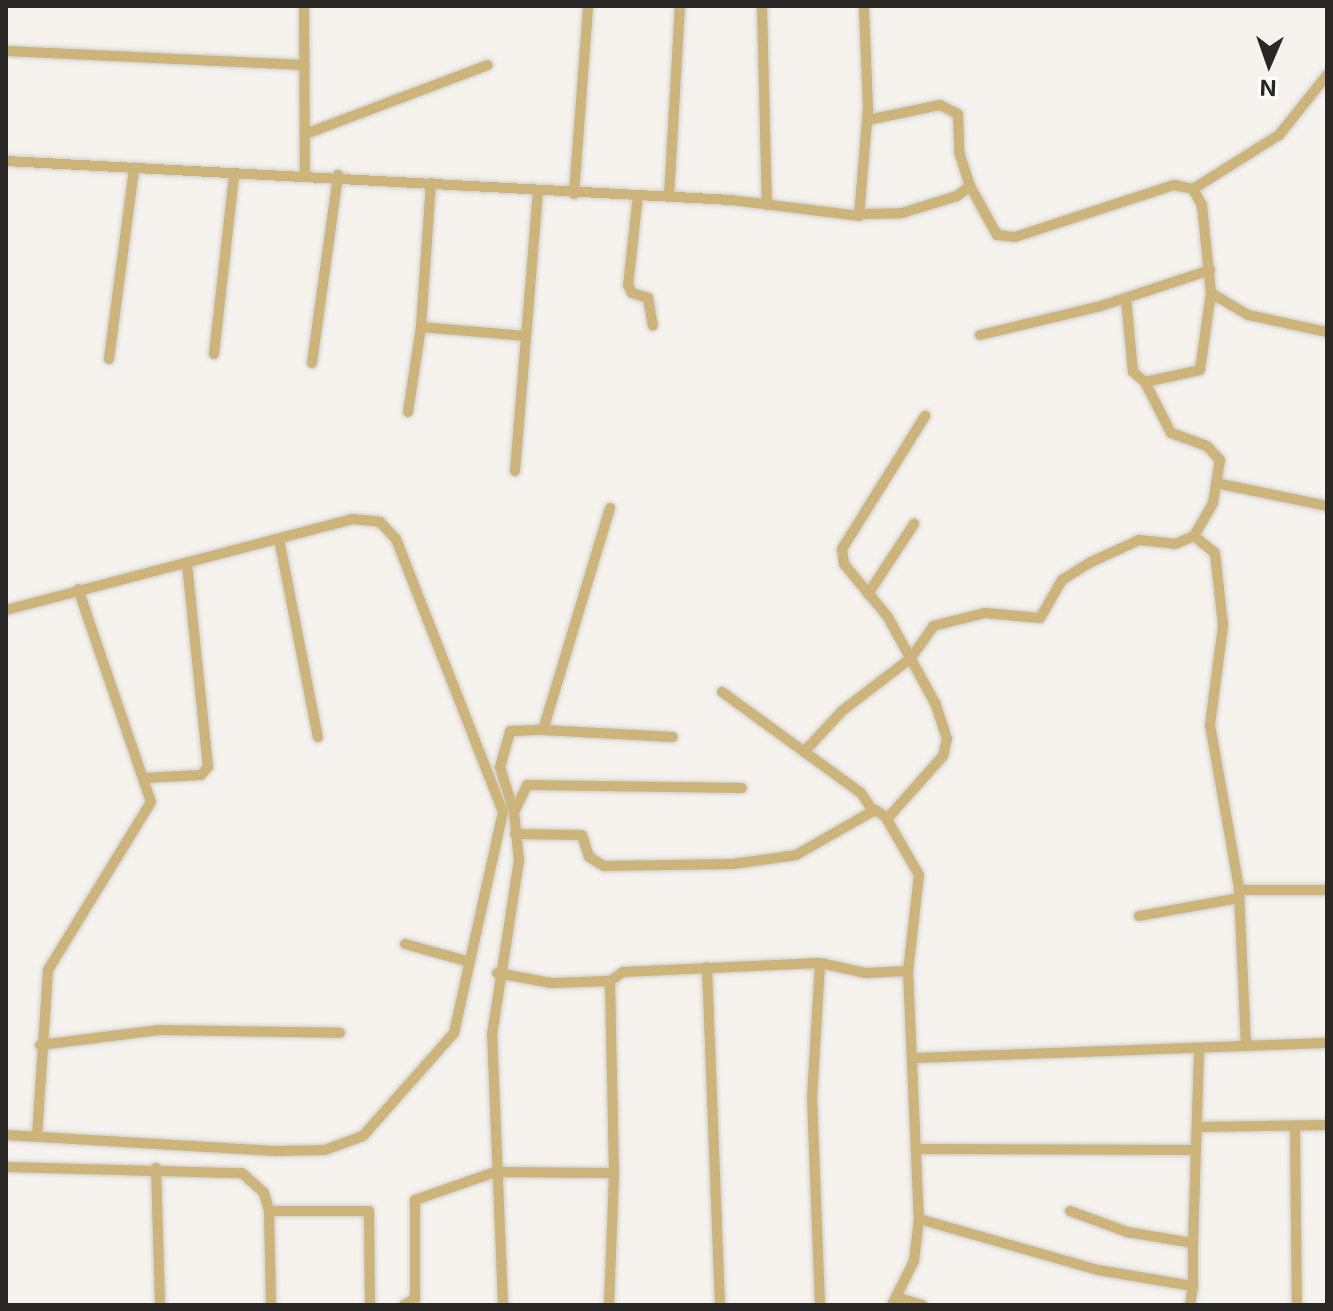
<!DOCTYPE html>
<html>
<head>
<meta charset="utf-8">
<style>
  body { margin:0 }
  #map { position:relative; width:1333px; height:1311px; overflow:hidden; background:#f6f3ee; font-family:Inter,sans-serif }
  div>[style] { position:absolute }
  [style*='--x'] { left:calc(var(--x)*1px); top:calc(var(--y)*1px); width:calc(var(--w)*1px); rotate:calc(var(--a)*1deg) }
  .roads { filter:drop-shadow(0 0 2px #d1ceca) drop-shadow(0 0 2px #d1ceca) }
  .minor>* { height:10px; margin:-5px; padding:0 5px; transform-origin:5px; border-radius:5px; background:#ccb47b }
  span { translate:-50% -50%; white-space:nowrap; text-align:center; line-height:1.15; -webkit-text-stroke:6px #fff; paint-order:stroke }
  .frame { position:absolute; inset:0; border:8px solid #292826; pointer-events:none }
  .north { position:absolute; left:1229px; top:24px; width:80px; height:80px; -webkit-text-stroke:6px #fff; paint-order:stroke; rotate:182deg; font-size:22px; font-weight:700; line-height:32px; text-align:center; color:#292826 }
  .north::after { content:''; display:block; margin:auto; width:28px; height:36px; background:#292826; clip-path:polygon(50% 0,100% 100%,50% 72%,0 100%) }
</style>
</head>
<body>
<div id="map">
  <div class="roads">
    <div class="minor">
      <div style="--x:304;--y:6;--w:169;--a:89.7"></div>
      <div style="--x:762;--y:6;--w:199;--a:88.6"></div>
      <div style="--x:6;--y:51;--w:299;--a:2.7"></div>
      <div style="--x:868;--y:120;--w:74;--a:-11.8"></div>
      <div style="--x:940;--y:105;--w:20;--a:27"></div>
      <div style="--x:958;--y:114;--w:38;--a:88"></div>
      <div style="--x:959;--y:152;--w:36;--a:72"></div>
      <div style="--x:970;--y:186;--w:56;--a:61.1"></div>
      <div style="--x:997;--y:235;--w:18;--a:6"></div>
      <div style="--x:1015;--y:237;--w:167;--a:-18.1"></div>
      <div style="--x:1174;--y:185;--w:19;--a:12"></div>
      <div style="--x:1193;--y:189;--w:18;--a:61"></div>
      <div style="--x:1202;--y:205;--w:88;--a:84.2"></div>
      <div style="--x:1211;--y:293;--w:43;--a:30.7"></div>
      <div style="--x:1248;--y:315;--w:81;--a:12.1"></div>
      <div style="--x:308;--y:133;--w:192;--a:-20.7"></div>
      <div style="--x:6;--y:161;--w:726;--a:3.08"></div>
      <div style="--x:731;--y:200;--w:129;--a:7.1"></div>
      <div style="--x:859;--y:216;--w:108;--a:-85.2"></div>
      <div style="--x:868;--y:108;--w:100;--a:-92.3"></div>
      <div style="--x:431;--y:183;--w:144;--a:94"></div>
      <div style="--x:421;--y:327;--w:104;--a:4.9"></div>
      <div style="--x:1193;--y:189;--w:102;--a:-32.1"></div>
      <div style="--x:1279;--y:135;--w:77;--a:-51.3"></div>
      <div style="--x:574;--y:194;--w:186;--a:-85.7"></div>
      <div style="--x:638;--y:195;--w:91;--a:96.3"></div>
      <div style="--x:628;--y:285;--w:9;--a:63"></div>
      <div style="--x:632;--y:293;--w:17;--a:17"></div>
      <div style="--x:648;--y:298;--w:28;--a:80"></div>
      <div style="--x:669;--y:196;--w:190;--a:-86.7"></div>
      <div style="--x:863;--y:214;--w:39;--a:-1"></div>
      <div style="--x:902;--y:213;--w:58;--a:-17.2"></div>
      <div style="--x:957;--y:196;--w:16;--a:-38"></div>
      <div style="--x:1126;--y:298;--w:74;--a:84.6"></div>
      <div style="--x:1133;--y:372;--w:16;--a:40"></div>
      <div style="--x:980;--y:335;--w:124;--a:-13.5"></div>
      <div style="--x:1101;--y:306;--w:115;--a:-18.3"></div>
      <div style="--x:214;--y:354;--w:180;--a:-83.6"></div>
      <div style="--x:109;--y:359;--w:193;--a:-82.5"></div>
      <div style="--x:312;--y:363;--w:190;--a:-82.1"></div>
      <div style="--x:408;--y:412;--w:86;--a:-81.3"></div>
      <div style="--x:515;--y:471;--w:278;--a:-85.3"></div>
      <div style="--x:1216;--y:483;--w:113;--a:11.7"></div>
      <div style="--x:1194;--y:536;--w:27;--a:39"></div>
      <div style="--x:1215;--y:553;--w:73;--a:83.7"></div>
      <div style="--x:1223;--y:626;--w:100;--a:97.5"></div>
      <div style="--x:1210;--y:725;--w:165;--a:79.9"></div>
      <div style="--x:279;--y:539;--w:202;--a:78.9"></div>
      <div style="--x:868;--y:594;--w:84;--a:-56.7"></div>
      <div style="--x:6;--y:610;--w:359;--a:-14.7"></div>
      <div style="--x:353;--y:519;--w:27;--a:6"></div>
      <div style="--x:380;--y:522;--w:23;--a:47"></div>
      <div style="--x:396;--y:539;--w:293;--a:68.6"></div>
      <div style="--x:503;--y:812;--w:226;--a:102.5"></div>
      <div style="--x:454;--y:1033;--w:137;--a:131.5"></div>
      <div style="--x:363;--y:1136;--w:40;--a:159.8"></div>
      <div style="--x:325;--y:1150;--w:50;--a:178.9"></div>
      <div style="--x:275;--y:1151;--w:269;--a:-176.6"></div>
      <div style="--x:722;--y:692;--w:172;--a:36"></div>
      <div style="--x:861;--y:793;--w:22;--a:56"></div>
      <div style="--x:543;--y:730;--w:130;--a:3.1"></div>
      <div style="--x:804;--y:752;--w:56;--a:-47.2"></div>
      <div style="--x:842;--y:711;--w:87;--a:-37.5"></div>
      <div style="--x:911;--y:658;--w:39;--a:-55"></div>
      <div style="--x:933;--y:626;--w:54;--a:-14"></div>
      <div style="--x:985;--y:613;--w:55;--a:5.2"></div>
      <div style="--x:1040;--y:618;--w:44;--a:-59.9"></div>
      <div style="--x:1062;--y:580;--w:34;--a:-32"></div>
      <div style="--x:1091;--y:562;--w:53;--a:-24.6"></div>
      <div style="--x:1139;--y:540;--w:36;--a:6"></div>
      <div style="--x:1175;--y:544;--w:21;--a:-23"></div>
      <div style="--x:1194;--y:536;--w:38;--a:-60"></div>
      <div style="--x:1213;--y:503;--w:44;--a:-80.8"></div>
      <div style="--x:1220;--y:460;--w:19;--a:-133"></div>
      <div style="--x:1207;--y:446;--w:38;--a:-160"></div>
      <div style="--x:1171;--y:433;--w:57;--a:-117"></div>
      <div style="--x:1145;--y:382;--w:56;--a:-12.3"></div>
      <div style="--x:1200;--y:370;--w:78;--a:-81.9"></div>
      <div style="--x:144;--y:778;--w:57;--a:-3"></div>
      <div style="--x:201;--y:775;--w:11;--a:-49"></div>
      <div style="--x:208;--y:767;--w:205;--a:-95.9"></div>
      <div style="--x:515;--y:810;--w:28;--a:-64"></div>
      <div style="--x:527;--y:785;--w:215;--a:0.8"></div>
      <div style="--x:887;--y:819;--w:84;--a:-48.4"></div>
      <div style="--x:943;--y:756;--w:17;--a:-77"></div>
      <div style="--x:947;--y:739;--w:38;--a:-108"></div>
      <div style="--x:935;--y:703;--w:98;--a:-118.7"></div>
      <div style="--x:888;--y:617;--w:69;--a:-129.7"></div>
      <div style="--x:844;--y:564;--w:15;--a:-98"></div>
      <div style="--x:842;--y:549;--w:157;--a:-58"></div>
      <div style="--x:515;--y:834;--w:67;--a:0.9"></div>
      <div style="--x:582;--y:835;--w:23;--a:72"></div>
      <div style="--x:589;--y:857;--w:17;--a:31"></div>
      <div style="--x:604;--y:866;--w:129;--a:-0.9"></div>
      <div style="--x:733;--y:864;--w:64;--a:-8.1"></div>
      <div style="--x:796;--y:855;--w:91;--a:-29.7"></div>
      <div style="--x:875;--y:810;--w:12;--a:31"></div>
      <div style="--x:885;--y:816;--w:68;--a:60"></div>
      <div style="--x:919;--y:875;--w:97;--a:96.5"></div>
      <div style="--x:908;--y:971;--w:248;--a:87.5"></div>
      <div style="--x:919;--y:1219;--w:42;--a:96.8"></div>
      <div style="--x:914;--y:1261;--w:49;--a:116.6"></div>
      <div style="--x:1139;--y:916;--w:102;--a:-10.2"></div>
      <div style="--x:405;--y:944;--w:67;--a:15.5"></div>
      <div style="--x:707;--y:967;--w:338;--a:87.8"></div>
      <div style="--x:497;--y:973;--w:55;--a:10.5"></div>
      <div style="--x:551;--y:983;--w:59;--a:-1.9"></div>
      <div style="--x:610;--y:981;--w:16;--a:-35"></div>
      <div style="--x:623;--y:972;--w:197;--a:-2.6"></div>
      <div style="--x:820;--y:963;--w:46;--a:12.5"></div>
      <div style="--x:865;--y:973;--w:43;--a:-2.7"></div>
      <div style="--x:40;--y:1045;--w:120;--a:-7.2"></div>
      <div style="--x:159;--y:1030;--w:181;--a:0.9"></div>
      <div style="--x:1246;--y:1046;--w:156;--a:-92.6"></div>
      <div style="--x:1239;--y:890;--w:88;--a:0"></div>
      <div style="--x:914;--y:1058;--w:413;--a:-2.1"></div>
      <div style="--x:1199;--y:1127;--w:128;--a:-0.9"></div>
      <div style="--x:1295;--y:1128;--w:177;--a:89.4"></div>
      <div style="--x:37;--y:1136;--w:166;--a:-86.2"></div>
      <div style="--x:48;--y:970;--w:197;--a:-58.5"></div>
      <div style="--x:151;--y:802;--w:225;--a:-108.9"></div>
      <div style="--x:916;--y:1149;--w:280;--a:0.2"></div>
      <div style="--x:6;--y:1167;--w:236;--a:1.5"></div>
      <div style="--x:242;--y:1173;--w:30;--a:42"></div>
      <div style="--x:264;--y:1193;--w:19;--a:74"></div>
      <div style="--x:269;--y:1211;--w:94;--a:88.8"></div>
      <div style="--x:156;--y:1168;--w:137;--a:88.3"></div>
      <div style="--x:269;--y:1211;--w:100;--a:0"></div>
      <div style="--x:369;--y:1211;--w:94;--a:89.4"></div>
      <div style="--x:1070;--y:1211;--w:61;--a:20.2"></div>
      <div style="--x:1127;--y:1232;--w:67;--a:9.5"></div>
      <div style="--x:1193;--y:1243;--w:190;--a:-88.2"></div>
      <div style="--x:919;--y:1219;--w:186;--a:15.9"></div>
      <div style="--x:1098;--y:1270;--w:96;--a:9.6"></div>
      <div style="--x:1193;--y:1286;--w:43;--a:-90"></div>
      <div style="--x:896;--y:1297;--w:28;--a:17"></div>
      <div style="--x:404;--y:1305;--w:13;--a:-29"></div>
      <div style="--x:415;--y:1299;--w:99;--a:-90"></div>
      <div style="--x:415;--y:1200;--w:85;--a:-19.3"></div>
      <div style="--x:495;--y:1172;--w:119;--a:0.5"></div>
      <div style="--x:503;--y:1305;--w:270;--a:-92.3"></div>
      <div style="--x:492;--y:1035;--w:176;--a:-81.2"></div>
      <div style="--x:519;--y:861;--w:49;--a:-95.8"></div>
      <div style="--x:514;--y:812;--w:47;--a:-107.3"></div>
      <div style="--x:500;--y:767;--w:37;--a:-74"></div>
      <div style="--x:510;--y:731;--w:33;--a:-2"></div>
      <div style="--x:543;--y:730;--w:232;--a:-73.2"></div>
      <div style="--x:609;--y:1305;--w:132;--a:-87.8"></div>
      <div style="--x:614;--y:1173;--w:192;--a:-91.2"></div>
      <div style="--x:820;--y:1305;--w:207;--a:-92.2"></div>
      <div style="--x:812;--y:1098;--w:135;--a:-86.6"></div>
      <div style="--x:1190;--y:1305;--w:19;--a:-81"></div>
    </div>
  </div>
  <div class="frame"></div>
  <div class="north">N</div>
</div>
</body>
</html>
